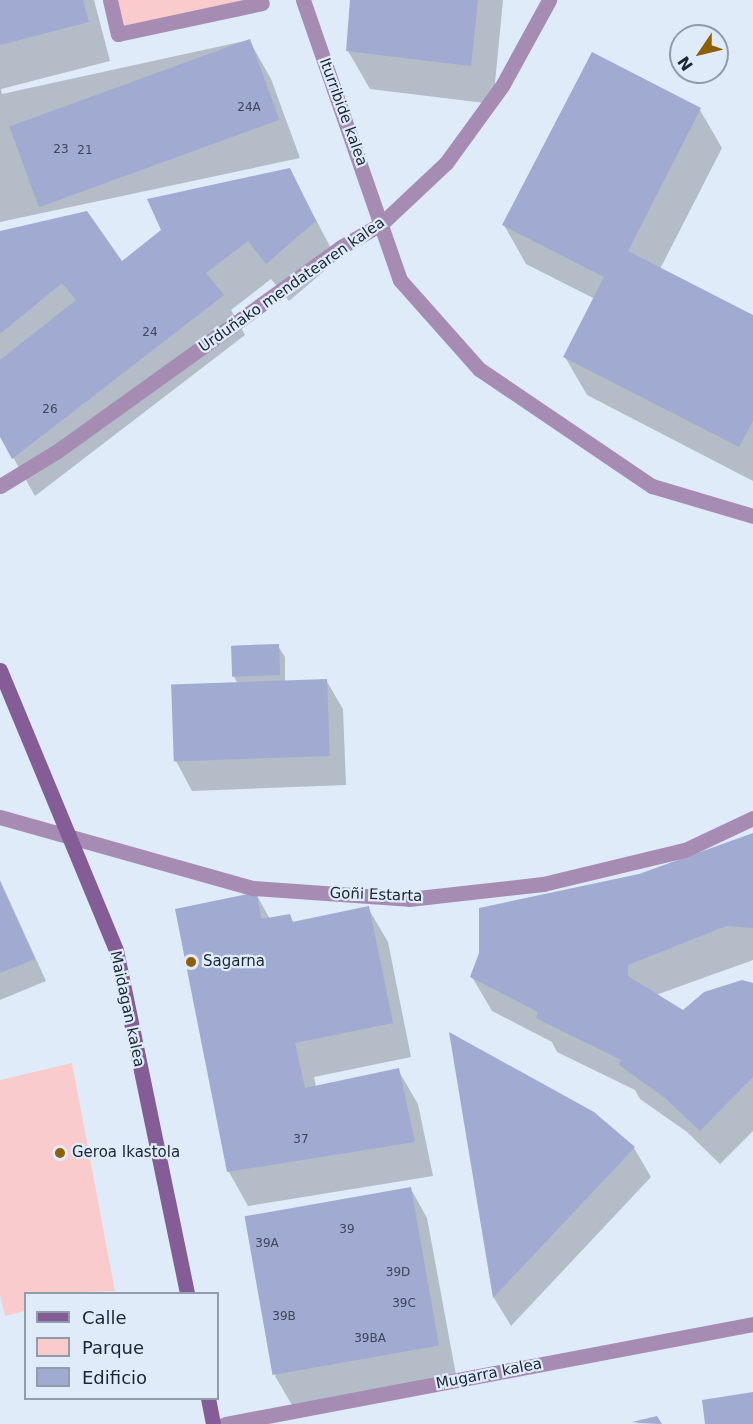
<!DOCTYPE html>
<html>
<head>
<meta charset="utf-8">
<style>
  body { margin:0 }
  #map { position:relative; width:753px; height:1424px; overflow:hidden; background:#e0ebf9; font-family:"DejaVu Sans",sans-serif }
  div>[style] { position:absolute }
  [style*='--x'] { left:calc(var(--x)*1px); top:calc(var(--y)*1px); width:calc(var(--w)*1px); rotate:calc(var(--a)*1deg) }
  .green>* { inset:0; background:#facbcd }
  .shadow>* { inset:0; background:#0003 }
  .building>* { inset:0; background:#a1aad1; transform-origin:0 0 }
  .street>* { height:15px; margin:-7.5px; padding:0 7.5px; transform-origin:7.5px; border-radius:7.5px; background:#a68bb3 }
  .secondary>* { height:15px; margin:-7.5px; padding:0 7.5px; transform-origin:7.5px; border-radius:7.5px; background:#855d96 }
  .dots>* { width:16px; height:16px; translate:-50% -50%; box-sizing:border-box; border:3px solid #e0ebf9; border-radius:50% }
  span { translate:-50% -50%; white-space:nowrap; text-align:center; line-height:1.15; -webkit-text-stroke:4.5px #e0ebf9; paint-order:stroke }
  .number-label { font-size:12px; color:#3c475a }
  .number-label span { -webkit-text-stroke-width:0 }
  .street-label { font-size:15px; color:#1b2633 }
  .poi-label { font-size:15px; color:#1b2633 }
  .left { translate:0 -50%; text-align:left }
  .legend { position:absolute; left:24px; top:1292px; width:195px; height:108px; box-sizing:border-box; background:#e0ebf9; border:2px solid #919caa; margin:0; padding:8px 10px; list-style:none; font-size:18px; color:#1b2633 }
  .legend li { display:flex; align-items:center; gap:12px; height:30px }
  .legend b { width:30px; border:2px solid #919caa }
  .north { position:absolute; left:669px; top:24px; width:60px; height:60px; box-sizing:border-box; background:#e0ebf9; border:2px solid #919caa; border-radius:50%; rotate:235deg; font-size:16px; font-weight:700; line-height:24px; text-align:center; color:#1b2633 }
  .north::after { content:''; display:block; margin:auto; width:21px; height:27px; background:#8d5f07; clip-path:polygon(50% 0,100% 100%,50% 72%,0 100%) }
</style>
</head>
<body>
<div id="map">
  <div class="green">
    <div style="clip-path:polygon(110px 0,260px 0,118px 34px)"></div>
    <div style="clip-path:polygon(72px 1063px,115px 1291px,26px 1294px,25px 1311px,5px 1316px,0 1295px,0 1080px)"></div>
  </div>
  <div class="shadow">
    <div style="clip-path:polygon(0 0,94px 0,110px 61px,1px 89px,2px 94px,249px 40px,271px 79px,300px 158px,0 222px)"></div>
    <div style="clip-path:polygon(351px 0,503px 0,493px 104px,370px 89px,348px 51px)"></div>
    <div style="clip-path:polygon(700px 110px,722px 148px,660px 269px,753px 317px,753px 481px,587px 395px,565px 357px,595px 299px,526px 264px,504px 225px)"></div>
    <div style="clip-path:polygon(290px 170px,337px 260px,289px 301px,271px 279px,231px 310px,245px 335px,35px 496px,0 434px,0 233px,122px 263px)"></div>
    <div style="clip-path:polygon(278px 646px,285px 657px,285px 682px,326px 680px,343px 709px,346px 785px,192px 791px,176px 761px,238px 684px,234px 677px)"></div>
    <div style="clip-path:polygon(753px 834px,753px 960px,656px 995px,683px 1012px,753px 984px,753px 1131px,720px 1164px,687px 1132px,640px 1099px,635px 1090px,557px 1052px,552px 1042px,492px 1011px,472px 977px,640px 875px)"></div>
    <div style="clip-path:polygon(0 880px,46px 981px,0 1000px)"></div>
    <div style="clip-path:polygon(256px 894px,270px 919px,290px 915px,294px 923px,368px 908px,388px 942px,411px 1057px,314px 1077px,316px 1087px,398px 1070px,418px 1104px,433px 1176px,248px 1206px,229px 1172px,176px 910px)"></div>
    <div style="clip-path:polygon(451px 1035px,634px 1148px,651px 1177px,511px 1326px,494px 1298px)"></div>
    <div style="clip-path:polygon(411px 1189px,427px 1218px,456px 1375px,292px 1405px,275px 1376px)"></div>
    <div style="clip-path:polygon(656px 1418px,660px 1424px,635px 1423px)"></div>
  </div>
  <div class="building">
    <div style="clip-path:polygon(0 0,83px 0,89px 22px,0 45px)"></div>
    <div style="clip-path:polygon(350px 0,478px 0,471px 66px,346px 51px)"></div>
    <div style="left:250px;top:39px;width:86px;height:256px;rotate:70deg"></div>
    <div style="clip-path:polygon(592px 52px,701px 108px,628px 251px,753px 315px,753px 421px,739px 447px,563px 357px,604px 277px,502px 225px)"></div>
    <div style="clip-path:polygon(290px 168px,316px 221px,266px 264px,248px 241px,206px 273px,224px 295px,12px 459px,0 437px,0 360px,76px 300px,62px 283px,0 334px,0 231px,87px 211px,122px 261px,161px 230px,147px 199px)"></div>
    <div style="left:279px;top:644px;width:31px;height:48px;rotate:88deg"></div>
    <div style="left:327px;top:679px;width:77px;height:156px;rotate:88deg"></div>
    <div style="clip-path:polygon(753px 833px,753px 928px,726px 926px,628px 965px,628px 976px,683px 1010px,704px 992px,742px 980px,753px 983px,753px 1077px,700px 1131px,665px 1098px,619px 1065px,621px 1060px,536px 1018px,538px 1012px,470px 977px,479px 953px,479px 908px,639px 874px)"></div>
    <div style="clip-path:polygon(0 882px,35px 959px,0 973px)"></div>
    <div style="clip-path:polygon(257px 892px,261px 919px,290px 914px,292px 922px,369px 906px,393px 1023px,295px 1043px,305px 1088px,399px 1068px,415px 1142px,227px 1172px,175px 909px)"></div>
    <div style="clip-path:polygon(449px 1032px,594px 1112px,635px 1147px,493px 1298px)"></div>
    <div style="left:411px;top:1187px;width:161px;height:169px;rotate:80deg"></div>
    <div style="clip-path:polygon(753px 1392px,753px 1424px,705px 1424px,702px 1400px)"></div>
    <div style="clip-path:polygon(657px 1416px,662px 1424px,632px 1422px)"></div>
  </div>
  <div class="street">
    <div style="--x:110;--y:0;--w:35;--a:77"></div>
    <div style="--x:118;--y:34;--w:147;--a:-12.1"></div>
    <div style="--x:303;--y:0;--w:296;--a:70.9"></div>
    <div style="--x:400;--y:280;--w:119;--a:48.4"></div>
    <div style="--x:479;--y:369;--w:209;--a:34.1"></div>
    <div style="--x:652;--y:486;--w:105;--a:16.5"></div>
    <div style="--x:0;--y:486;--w:66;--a:-31.3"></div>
    <div style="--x:56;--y:452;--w:351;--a:-35.7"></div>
    <div style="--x:341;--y:247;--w:46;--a:-29.9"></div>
    <div style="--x:381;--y:224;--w:89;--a:-43.2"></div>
    <div style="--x:446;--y:163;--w:95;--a:-54"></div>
    <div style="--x:502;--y:86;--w:98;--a:-61.3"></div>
    <div style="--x:0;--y:817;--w:263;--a:15.7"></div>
    <div style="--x:253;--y:888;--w:156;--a:4"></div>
    <div style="--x:409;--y:899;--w:135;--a:-6.4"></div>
    <div style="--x:543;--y:884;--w:146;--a:-13.5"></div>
    <div style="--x:685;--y:850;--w:75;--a:-25.2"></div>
    <div style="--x:225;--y:1424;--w:537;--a:-10.72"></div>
  </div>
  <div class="secondary">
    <div style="--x:0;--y:670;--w:303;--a:67.5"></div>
    <div style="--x:116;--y:950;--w:351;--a:78.3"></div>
    <div style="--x:208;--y:1398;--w:26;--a:79"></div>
  </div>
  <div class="dots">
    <div style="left:191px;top:962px;background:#8d5f07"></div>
    <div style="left:60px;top:1153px;background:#8d5f07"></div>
  </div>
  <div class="number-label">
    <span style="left:249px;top:108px">24A</span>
    <span style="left:61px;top:150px">23</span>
    <span style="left:85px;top:151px">21</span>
    <span style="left:150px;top:333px">24</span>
    <span style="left:50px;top:410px">26</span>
    <span style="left:301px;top:1140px">37</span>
    <span style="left:347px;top:1230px">39</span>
    <span style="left:267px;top:1244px">39A</span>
    <span style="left:398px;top:1273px">39D</span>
    <span style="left:404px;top:1304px">39C</span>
    <span style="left:284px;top:1317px">39B</span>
    <span style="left:370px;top:1339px">39BA</span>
  </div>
  <div class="street-label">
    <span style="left:343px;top:112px;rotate:70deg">Iturribide kalea</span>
    <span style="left:292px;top:285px;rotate:-35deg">Urduñako mendatearen kalea</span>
    <span style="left:376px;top:895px;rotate:2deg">Goñi Estarta</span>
    <span style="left:127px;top:1009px;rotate:78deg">Maidagan kalea</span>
    <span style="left:489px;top:1374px;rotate:-11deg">Mugarra kalea</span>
  </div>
  <div class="poi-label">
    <span class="left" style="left:203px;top:962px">Sagarna</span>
    <span class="left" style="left:72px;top:1153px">Geroa Ikastola</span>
  </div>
  <ul class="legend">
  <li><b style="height:8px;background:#855d96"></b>Calle</li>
  <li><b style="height:16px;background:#facbcd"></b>Parque</li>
  <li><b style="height:16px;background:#a1aad1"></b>Edificio</li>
  </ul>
  <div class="north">N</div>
</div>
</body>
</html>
